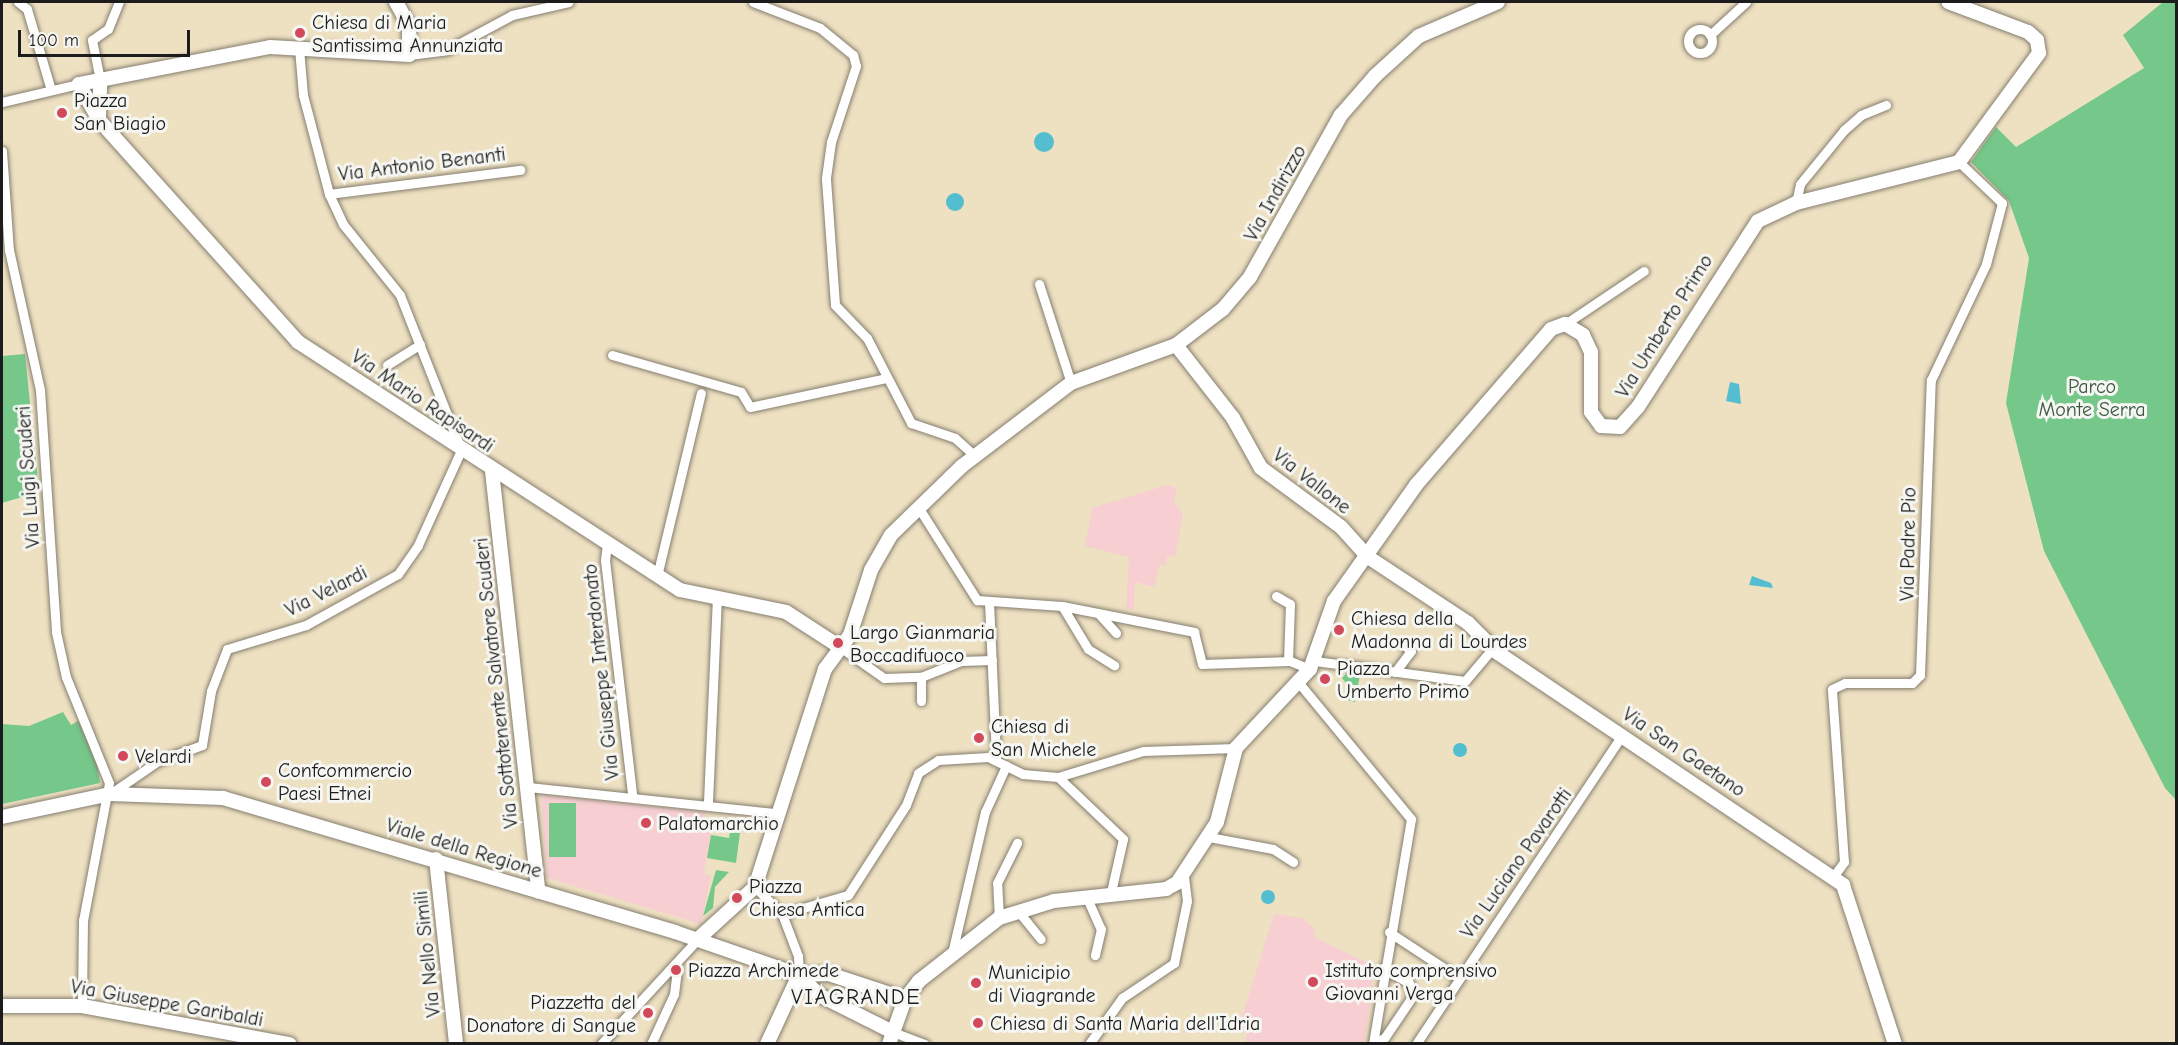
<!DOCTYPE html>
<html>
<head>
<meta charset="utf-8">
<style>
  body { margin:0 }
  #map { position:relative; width:2178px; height:1045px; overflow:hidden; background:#eee1c2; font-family:"Comic Neue",sans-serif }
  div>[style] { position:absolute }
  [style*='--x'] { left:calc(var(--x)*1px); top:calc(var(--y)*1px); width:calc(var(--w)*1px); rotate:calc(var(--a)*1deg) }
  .built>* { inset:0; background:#f7cfd2 }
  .green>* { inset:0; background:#75c88a; transform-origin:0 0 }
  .water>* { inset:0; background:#54bed0 }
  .round { border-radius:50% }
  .roads { filter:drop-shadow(0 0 2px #857e6f) drop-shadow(0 0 2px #857e6f) }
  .street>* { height:9px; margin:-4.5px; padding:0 4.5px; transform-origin:4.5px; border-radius:4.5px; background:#fff }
  .street>.ring { margin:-4.5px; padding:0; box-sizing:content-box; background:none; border:9px solid #fff; border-radius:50% }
  .secondary>* { height:14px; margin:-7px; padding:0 7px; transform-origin:7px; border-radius:7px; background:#fff }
  .dots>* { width:16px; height:16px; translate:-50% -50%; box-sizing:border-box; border:3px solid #f6f6f2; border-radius:50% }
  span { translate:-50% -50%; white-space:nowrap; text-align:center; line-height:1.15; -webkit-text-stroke:6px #f6f6f2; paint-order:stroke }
  .poi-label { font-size:20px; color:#1c1c1c }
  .left { translate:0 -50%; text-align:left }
  .right { translate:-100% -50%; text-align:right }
  .street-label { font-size:20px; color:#1c1c1c }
  .park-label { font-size:20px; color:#3b5842 }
  .quarter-label { font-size:22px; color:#1c1c1c; letter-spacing:1.5px }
  .frame { position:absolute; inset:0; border:3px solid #1c1c1c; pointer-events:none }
  .scale { position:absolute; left:18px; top:30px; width:172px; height:27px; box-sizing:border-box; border:3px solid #1c1c1c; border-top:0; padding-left:8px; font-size:18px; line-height:21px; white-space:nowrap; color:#1c1c1c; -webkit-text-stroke:4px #f6f6f2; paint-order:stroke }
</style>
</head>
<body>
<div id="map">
  <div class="built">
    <div style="clip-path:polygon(1167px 485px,1177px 488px,1174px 502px,1183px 514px,1175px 557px,1167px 556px,1166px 565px,1160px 565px,1154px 587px,1135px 582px,1134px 610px,1126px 608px,1129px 557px,1085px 546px,1092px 508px)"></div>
    <div style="clip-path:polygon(541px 795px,706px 812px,704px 822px,713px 823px,704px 873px,711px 876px,701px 924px,547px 878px)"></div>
    <div style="clip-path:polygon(1274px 914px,1302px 918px,1313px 927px,1316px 938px,1370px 964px,1373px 985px,1364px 1043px,1245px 1043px,1247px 1033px,1239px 1027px)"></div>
  </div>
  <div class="green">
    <div style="clip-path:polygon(2163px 2px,2176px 2px,2176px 800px,2165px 788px,2044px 551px,2006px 403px,2029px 258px,2009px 201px,1971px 162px,1996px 127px,2016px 147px,2144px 68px,2123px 35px)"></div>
    <div style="clip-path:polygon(25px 354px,39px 492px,2px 503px,2px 356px)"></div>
    <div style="clip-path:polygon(1347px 673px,1360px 675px,1355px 702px,1344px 699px,1351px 689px,1342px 678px)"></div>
    <div style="clip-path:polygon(63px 712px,71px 725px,78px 721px,96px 757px,100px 783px,2px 804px,2px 724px,29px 726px)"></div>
    <div style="left:549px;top:803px;width:27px;height:54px"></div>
    <div style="clip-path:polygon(731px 824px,741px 825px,736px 863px,707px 858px,711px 835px,729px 838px)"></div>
    <div style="clip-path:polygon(716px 870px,729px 872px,715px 887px,713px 908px,703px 916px)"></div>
  </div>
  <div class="water">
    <div class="round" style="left:1034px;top:132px;width:20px;height:20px"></div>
    <div class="round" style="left:946px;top:193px;width:18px;height:18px"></div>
    <div style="clip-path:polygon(1730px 382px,1739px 384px,1741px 404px,1726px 401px)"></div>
    <div style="clip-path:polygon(1752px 576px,1771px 583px,1773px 588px,1749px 585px)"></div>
    <div class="round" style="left:1453px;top:743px;width:14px;height:14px"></div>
    <div class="round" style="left:1261px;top:890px;width:14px;height:14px"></div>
  </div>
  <div class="roads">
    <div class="street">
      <div style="--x:18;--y:2;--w:11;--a:38"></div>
      <div style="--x:27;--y:9;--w:84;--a:73.5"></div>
      <div style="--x:753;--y:2;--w:72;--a:21.2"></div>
      <div style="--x:820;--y:28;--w:43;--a:39.3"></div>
      <div style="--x:853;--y:55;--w:11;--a:75"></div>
      <div style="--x:856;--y:66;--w:80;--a:108.2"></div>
      <div style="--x:831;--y:142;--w:37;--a:98"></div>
      <div style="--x:826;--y:179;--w:126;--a:85.9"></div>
      <div style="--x:835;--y:305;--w:46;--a:45.9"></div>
      <div style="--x:867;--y:338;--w:96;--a:62.6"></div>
      <div style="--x:911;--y:423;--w:46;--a:18.8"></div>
      <div style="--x:955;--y:438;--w:27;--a:42"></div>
      <div class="ring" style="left:1688px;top:29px;width:15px;height:15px"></div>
      <div style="--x:1710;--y:35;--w:49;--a:-42.5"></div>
      <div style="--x:409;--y:55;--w:38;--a:-7"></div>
      <div style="--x:447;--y:50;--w:74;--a:-28.3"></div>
      <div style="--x:512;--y:15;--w:58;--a:-12.8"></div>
      <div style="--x:100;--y:80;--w:41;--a:-101.3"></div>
      <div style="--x:92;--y:40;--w:19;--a:-35"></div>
      <div style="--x:108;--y:29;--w:29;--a:-68"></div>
      <div style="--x:2;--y:102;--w:79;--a:-13.2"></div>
      <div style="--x:2;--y:151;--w:99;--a:86"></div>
      <div style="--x:9;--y:250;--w:143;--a:77.5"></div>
      <div style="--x:40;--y:390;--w:243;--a:86.2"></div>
      <div style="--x:56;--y:632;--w:46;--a:77.5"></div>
      <div style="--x:66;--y:677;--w:114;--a:67.9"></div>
      <div style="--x:109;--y:783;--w:139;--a:100.7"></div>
      <div style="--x:83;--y:920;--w:86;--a:90.7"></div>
      <div style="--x:329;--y:194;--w:193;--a:-7.2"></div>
      <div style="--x:1796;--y:203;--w:19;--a:-78"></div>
      <div style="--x:1800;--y:184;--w:70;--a:-50.8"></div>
      <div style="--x:1844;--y:130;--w:23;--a:-41"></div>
      <div style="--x:1861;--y:115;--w:27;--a:-22"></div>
      <div style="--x:1039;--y:284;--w:104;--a:72.1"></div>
      <div style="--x:1565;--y:324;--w:95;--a:-33.9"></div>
      <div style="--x:612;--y:355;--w:134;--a:16"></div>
      <div style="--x:741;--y:392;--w:17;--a:59"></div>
      <div style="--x:750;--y:407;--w:140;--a:-12"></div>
      <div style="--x:387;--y:365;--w:39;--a:-32"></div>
      <div style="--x:920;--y:510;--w:107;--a:57.7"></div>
      <div style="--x:977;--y:600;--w:85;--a:4"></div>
      <div style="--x:1062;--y:606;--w:135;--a:11.1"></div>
      <div style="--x:1194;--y:632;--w:33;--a:76"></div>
      <div style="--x:1202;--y:664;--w:88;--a:-2"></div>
      <div style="--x:1290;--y:661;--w:22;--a:22"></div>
      <div style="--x:607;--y:544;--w:16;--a:97"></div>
      <div style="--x:605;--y:560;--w:237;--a:83.4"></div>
      <div style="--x:657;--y:576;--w:188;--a:-76.5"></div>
      <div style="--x:1276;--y:596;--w:16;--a:30"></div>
      <div style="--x:1290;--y:604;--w:57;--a:92"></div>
      <div style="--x:989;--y:602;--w:157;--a:87.4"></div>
      <div style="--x:1062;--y:606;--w:50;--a:58.8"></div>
      <div style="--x:1088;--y:649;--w:31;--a:32"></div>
      <div style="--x:1098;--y:613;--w:27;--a:48"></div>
      <div style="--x:840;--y:647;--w:54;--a:35.2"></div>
      <div style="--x:884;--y:678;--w:37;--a:-2"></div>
      <div style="--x:921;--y:677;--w:43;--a:-21.8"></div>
      <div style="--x:961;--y:661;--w:31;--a:-2"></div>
      <div style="--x:1315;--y:661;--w:151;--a:7.6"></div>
      <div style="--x:1465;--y:681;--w:43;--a:-49.7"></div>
      <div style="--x:1395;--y:672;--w:26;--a:-53"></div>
      <div style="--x:1411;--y:651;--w:9;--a:-139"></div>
      <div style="--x:1299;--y:683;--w:176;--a:50.5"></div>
      <div style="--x:1411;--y:819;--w:228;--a:99.6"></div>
      <div style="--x:921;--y:701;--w:24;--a:-90"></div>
      <div style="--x:1058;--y:777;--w:90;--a:43.6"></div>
      <div style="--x:1123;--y:839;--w:54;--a:102.8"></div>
      <div style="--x:528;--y:787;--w:250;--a:6"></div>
      <div style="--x:110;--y:794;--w:58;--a:-34.5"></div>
      <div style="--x:158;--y:761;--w:47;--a:-20"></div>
      <div style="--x:202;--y:745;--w:55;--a:-80.5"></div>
      <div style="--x:211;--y:691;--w:45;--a:-69.1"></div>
      <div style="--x:227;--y:649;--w:83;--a:-16.9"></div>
      <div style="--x:306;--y:625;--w:105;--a:-29"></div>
      <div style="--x:398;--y:574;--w:35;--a:-55"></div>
      <div style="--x:418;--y:545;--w:104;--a:-65.6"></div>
      <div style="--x:461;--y:450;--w:167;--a:-111.5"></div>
      <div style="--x:400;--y:295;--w:91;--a:-128.8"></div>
      <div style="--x:343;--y:224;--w:33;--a:-115"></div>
      <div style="--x:329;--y:194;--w:102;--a:-104.7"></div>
      <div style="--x:303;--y:95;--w:47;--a:-94.9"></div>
      <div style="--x:708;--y:802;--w:203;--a:-87.5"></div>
      <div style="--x:1209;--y:837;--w:65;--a:10.6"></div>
      <div style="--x:1273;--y:849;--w:24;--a:33"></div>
      <div style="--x:1833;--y:877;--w:19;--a:-54"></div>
      <div style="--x:1844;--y:862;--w:173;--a:-94"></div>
      <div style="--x:1832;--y:689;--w:14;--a:-25"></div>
      <div style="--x:1845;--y:683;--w:67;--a:0"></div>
      <div style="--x:1912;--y:683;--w:11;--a:-45"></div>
      <div style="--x:1920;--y:675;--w:295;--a:-87.9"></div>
      <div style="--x:1931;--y:380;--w:128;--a:-64.6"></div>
      <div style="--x:1986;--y:264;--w:63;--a:-75.3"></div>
      <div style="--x:2002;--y:203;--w:59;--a:-136.4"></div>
      <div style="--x:755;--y:887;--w:38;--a:45"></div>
      <div style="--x:782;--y:914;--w:45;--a:69.1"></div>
      <div style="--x:798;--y:956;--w:19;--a:87"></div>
      <div style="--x:1086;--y:896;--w:36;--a:66"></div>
      <div style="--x:1101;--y:929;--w:27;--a:103"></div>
      <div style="--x:1018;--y:911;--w:36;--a:51"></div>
      <div style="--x:782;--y:914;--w:69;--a:-16.1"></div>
      <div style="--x:848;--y:895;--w:107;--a:-57.2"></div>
      <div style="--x:906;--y:805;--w:34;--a:-69"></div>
      <div style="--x:918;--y:773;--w:24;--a:-33"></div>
      <div style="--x:938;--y:760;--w:50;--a:-3.4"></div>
      <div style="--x:988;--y:757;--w:39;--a:26"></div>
      <div style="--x:1023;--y:774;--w:35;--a:5"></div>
      <div style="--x:1058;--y:777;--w:89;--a:-17"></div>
      <div style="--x:1143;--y:751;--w:93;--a:-1.8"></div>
      <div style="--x:999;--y:918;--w:35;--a:-93"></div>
      <div style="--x:997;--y:883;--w:45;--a:-63.4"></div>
      <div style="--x:1389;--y:932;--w:84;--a:33.3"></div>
      <div style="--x:953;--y:949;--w:141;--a:-76.9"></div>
      <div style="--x:985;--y:812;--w:51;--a:-65.5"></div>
      <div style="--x:893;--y:1032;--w:34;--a:21"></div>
      <div style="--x:601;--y:1044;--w:143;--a:-47.3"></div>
      <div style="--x:651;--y:1044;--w:55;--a:-65.3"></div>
      <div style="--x:674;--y:994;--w:26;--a:-83"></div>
      <div style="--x:1089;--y:1044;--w:57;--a:-54.3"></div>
      <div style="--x:1122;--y:998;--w:63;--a:-33.9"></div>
      <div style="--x:1174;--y:963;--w:63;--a:-78.2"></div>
      <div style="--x:1187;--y:901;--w:26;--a:-97"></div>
      <div style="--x:1374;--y:1044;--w:13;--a:-32"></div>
      <div style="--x:1385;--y:1037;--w:48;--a:-56"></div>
      <div style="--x:1412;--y:997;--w:14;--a:-102"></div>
      <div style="--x:1409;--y:983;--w:30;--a:-150"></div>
      <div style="--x:1416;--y:1044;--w:373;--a:-56.3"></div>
    </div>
    <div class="secondary">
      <div style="--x:396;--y:2;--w:26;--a:61"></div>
      <div style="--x:409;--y:25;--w:30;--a:90"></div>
      <div style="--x:409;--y:55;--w:139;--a:-176.7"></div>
      <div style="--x:270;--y:47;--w:195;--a:169"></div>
      <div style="--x:79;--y:84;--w:41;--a:60.9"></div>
      <div style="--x:99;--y:120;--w:298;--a:48.1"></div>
      <div style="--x:298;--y:342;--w:455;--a:33"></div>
      <div style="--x:680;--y:590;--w:108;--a:11.7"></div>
      <div style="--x:786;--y:612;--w:64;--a:32.9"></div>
      <div style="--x:99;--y:117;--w:37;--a:-88"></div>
      <div style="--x:1176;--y:345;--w:93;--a:52"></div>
      <div style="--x:1233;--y:418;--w:57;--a:60.8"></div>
      <div style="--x:1261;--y:468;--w:99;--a:36.4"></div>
      <div style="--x:1341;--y:527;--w:40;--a:48"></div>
      <div style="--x:1368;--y:557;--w:120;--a:33.4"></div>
      <div style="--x:1468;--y:623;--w:42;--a:45"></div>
      <div style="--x:1498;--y:653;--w:416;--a:33.9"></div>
      <div style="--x:1843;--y:885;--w:167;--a:71.9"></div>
      <div style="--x:492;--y:471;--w:423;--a:83.7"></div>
      <div style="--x:2;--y:817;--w:110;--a:-12"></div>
      <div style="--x:110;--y:794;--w:113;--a:2"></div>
      <div style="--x:223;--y:798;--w:471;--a:16.5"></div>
      <div style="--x:675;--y:932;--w:131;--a:19.1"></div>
      <div style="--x:799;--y:975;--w:30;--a:-2"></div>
      <div style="--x:829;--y:974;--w:80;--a:18.2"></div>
      <div style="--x:436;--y:859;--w:186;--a:83.8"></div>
      <div style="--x:698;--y:939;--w:77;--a:-42.4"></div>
      <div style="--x:755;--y:887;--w:229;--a:-72.2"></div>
      <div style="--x:825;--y:669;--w:42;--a:-53.7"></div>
      <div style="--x:850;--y:635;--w:68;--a:-72.1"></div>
      <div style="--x:871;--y:570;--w:40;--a:-60.3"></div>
      <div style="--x:891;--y:535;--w:99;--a:-44.2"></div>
      <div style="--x:962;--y:466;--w:137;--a:-37.3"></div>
      <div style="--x:1071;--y:383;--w:112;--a:-19.9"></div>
      <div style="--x:1176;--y:345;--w:59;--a:-37.5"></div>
      <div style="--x:1223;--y:309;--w:42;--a:-49.8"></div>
      <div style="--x:1250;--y:277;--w:186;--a:-60.7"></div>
      <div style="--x:1341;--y:115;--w:52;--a:-48.9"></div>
      <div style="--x:1375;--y:76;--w:59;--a:-42.3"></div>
      <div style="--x:1419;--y:36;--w:86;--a:-23.3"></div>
      <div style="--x:799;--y:975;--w:28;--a:45"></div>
      <div style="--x:819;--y:995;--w:83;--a:26.6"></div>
      <div style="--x:2;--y:1006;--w:80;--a:0"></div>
      <div style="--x:82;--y:1006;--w:211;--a:10.4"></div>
      <div style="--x:767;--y:1044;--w:76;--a:-65.1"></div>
      <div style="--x:889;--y:1044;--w:48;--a:-70.4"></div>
      <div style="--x:905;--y:999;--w:23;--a:-52"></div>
      <div style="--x:919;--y:981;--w:102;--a:-38.2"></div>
      <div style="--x:999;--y:918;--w:58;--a:-17.2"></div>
      <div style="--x:1054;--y:901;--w:113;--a:-6.1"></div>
      <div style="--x:1166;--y:889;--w:13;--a:-29"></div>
      <div style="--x:1177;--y:883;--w:73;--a:-56.7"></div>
      <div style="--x:1217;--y:822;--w:76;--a:-75.6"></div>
      <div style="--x:1236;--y:748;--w:108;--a:-46.9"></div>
      <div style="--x:1310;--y:669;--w:72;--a:-70.6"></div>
      <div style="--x:1334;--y:601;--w:142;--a:-54.7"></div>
      <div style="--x:1416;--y:485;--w:206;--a:-49.1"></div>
      <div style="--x:1551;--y:329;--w:15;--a:-20"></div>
      <div style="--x:1565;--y:324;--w:21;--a:31"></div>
      <div style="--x:1583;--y:335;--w:19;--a:65"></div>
      <div style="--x:1591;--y:352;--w:60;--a:90"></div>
      <div style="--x:1591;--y:412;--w:17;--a:54"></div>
      <div style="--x:1601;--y:426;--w:19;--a:3"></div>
      <div style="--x:1620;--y:427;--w:27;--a:-48"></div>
      <div style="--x:1638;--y:407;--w:221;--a:-57.2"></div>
      <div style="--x:1758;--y:221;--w:42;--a:-25.3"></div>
      <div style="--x:1796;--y:203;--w:168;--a:-14.1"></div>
      <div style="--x:1959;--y:162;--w:135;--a:-53.7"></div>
      <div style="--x:2039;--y:53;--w:13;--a:-99"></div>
      <div style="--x:2037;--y:40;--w:12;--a:-138"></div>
      <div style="--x:2028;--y:32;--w:85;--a:-159.4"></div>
    </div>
  </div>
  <div class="dots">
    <div style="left:300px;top:33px;background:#d1495b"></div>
    <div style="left:62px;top:113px;background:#d1495b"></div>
    <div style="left:1339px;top:630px;background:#d1495b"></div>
    <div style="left:838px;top:643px;background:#d1495b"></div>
    <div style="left:1325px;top:679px;background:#d1495b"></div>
    <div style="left:979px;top:738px;background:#d1495b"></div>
    <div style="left:123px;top:756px;background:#d1495b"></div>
    <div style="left:266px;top:782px;background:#d1495b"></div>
    <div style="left:646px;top:823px;background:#d1495b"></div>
    <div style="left:737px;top:898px;background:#d1495b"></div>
    <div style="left:676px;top:970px;background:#d1495b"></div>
    <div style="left:1313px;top:982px;background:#d1495b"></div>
    <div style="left:976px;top:983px;background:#d1495b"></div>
    <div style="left:648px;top:1013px;background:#d1495b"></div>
    <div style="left:978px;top:1023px;background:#d1495b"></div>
  </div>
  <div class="poi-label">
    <span class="left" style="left:312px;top:34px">Chiesa di Maria<br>Santissima Annunziata</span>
    <span class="left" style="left:74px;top:112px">Piazza<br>San Biagio</span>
    <span class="left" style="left:1351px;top:630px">Chiesa della<br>Madonna di Lourdes</span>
    <span class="left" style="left:850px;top:644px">Largo Gianmaria<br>Boccadifuoco</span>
    <span class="left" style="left:1337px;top:680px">Piazza<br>Umberto Primo</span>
    <span class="left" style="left:991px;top:738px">Chiesa di<br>San Michele</span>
    <span class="left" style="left:135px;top:756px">Velardi</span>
    <span class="left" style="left:278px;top:782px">Confcommercio<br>Paesi Etnei</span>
    <span class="left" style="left:658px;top:823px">Palatomarchio</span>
    <span class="left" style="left:749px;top:898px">Piazza<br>Chiesa Antica</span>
    <span class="left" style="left:688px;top:970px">Piazza Archimede</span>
    <span class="left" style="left:1325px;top:982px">Istituto comprensivo<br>Giovanni Verga</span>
    <span class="left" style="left:988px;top:984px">Municipio<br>di Viagrande</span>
    <span class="right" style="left:636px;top:1014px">Piazzetta del<br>Donatore di Sangue</span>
    <span class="left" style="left:990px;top:1023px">Chiesa di Santa Maria dell'Idria</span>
  </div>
  <div class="street-label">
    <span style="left:422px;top:164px;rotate:-7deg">Via Antonio Benanti</span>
    <span style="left:1275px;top:193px;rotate:-61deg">Via Indirizzo</span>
    <span style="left:1664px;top:326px;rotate:-58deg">Via Umberto Primo</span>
    <span style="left:423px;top:401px;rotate:34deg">Via Mario Rapisardi</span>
    <span style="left:28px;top:477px;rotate:-94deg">Via Luigi Scuderi</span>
    <span style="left:1312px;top:481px;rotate:38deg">Via Vallone</span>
    <span style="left:1908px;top:544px;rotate:-89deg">Via Padre Pio</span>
    <span style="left:326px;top:591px;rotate:-27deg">Via Velardi</span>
    <span style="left:601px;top:672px;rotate:-96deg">Via Giuseppe Interdonato</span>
    <span style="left:496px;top:683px;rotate:-96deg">Via Sottotenente Salvatore Scuderi</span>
    <span style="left:1684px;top:752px;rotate:34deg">Via San Gaetano</span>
    <span style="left:464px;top:848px;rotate:17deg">Viale della Regione</span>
    <span style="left:1516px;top:863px;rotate:-55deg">Via Luciano Pavarotti</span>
    <span style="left:427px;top:954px;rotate:-96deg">Via Nello Simili</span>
    <span style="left:167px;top:1003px;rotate:10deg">Via Giuseppe Garibaldi</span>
  </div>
  <div class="park-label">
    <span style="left:2092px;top:398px">Parco<br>Monte Serra</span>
  </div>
  <div class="quarter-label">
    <span style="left:856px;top:998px">VIAGRANDE</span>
  </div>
  <div class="frame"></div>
  <div class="scale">100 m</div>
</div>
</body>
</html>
